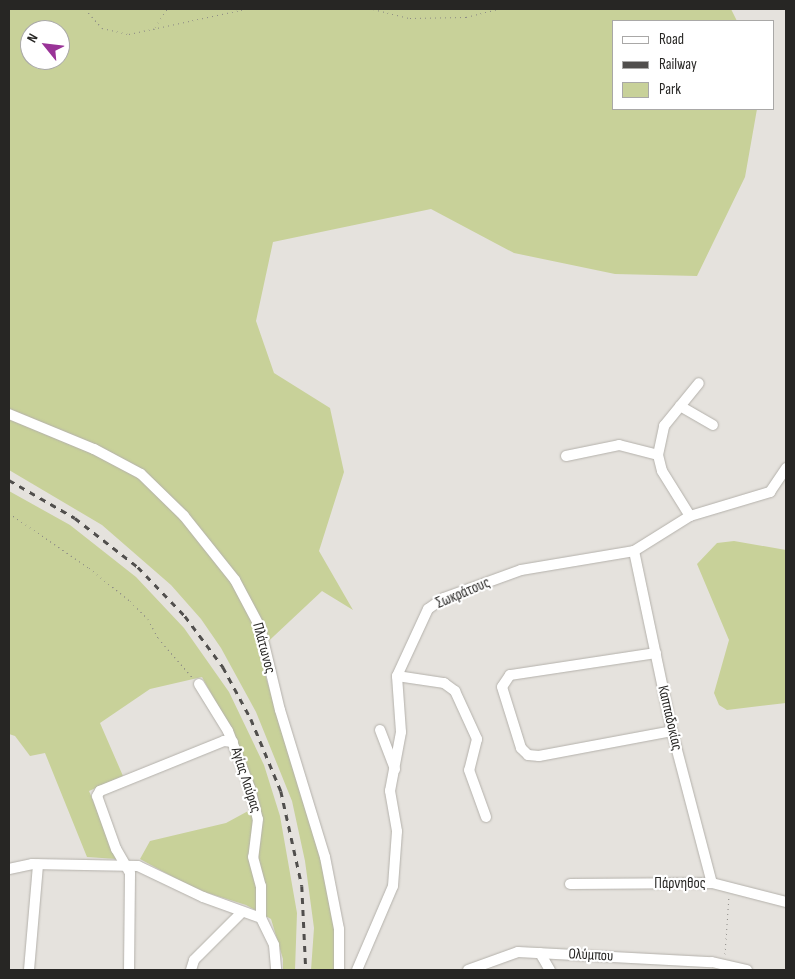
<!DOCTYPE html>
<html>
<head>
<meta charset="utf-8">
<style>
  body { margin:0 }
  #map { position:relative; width:795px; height:979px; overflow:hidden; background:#e5e2dd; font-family:"Sofia Sans Condensed",sans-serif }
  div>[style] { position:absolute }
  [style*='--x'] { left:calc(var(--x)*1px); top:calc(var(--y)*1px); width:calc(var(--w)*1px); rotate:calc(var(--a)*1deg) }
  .green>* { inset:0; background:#c8d199 }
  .path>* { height:1px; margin-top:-0.5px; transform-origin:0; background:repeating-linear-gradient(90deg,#8b8985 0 1px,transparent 0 5px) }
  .roads { filter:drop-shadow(0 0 1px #b4b1ab) drop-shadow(0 0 1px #b4b1ab) }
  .street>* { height:10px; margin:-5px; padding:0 5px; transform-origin:5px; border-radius:5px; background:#fff }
  .rail>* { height:2.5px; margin-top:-1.25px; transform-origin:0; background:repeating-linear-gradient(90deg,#514f4d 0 6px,transparent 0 12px) }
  span { translate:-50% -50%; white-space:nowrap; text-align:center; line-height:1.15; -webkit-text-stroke:4.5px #fff; paint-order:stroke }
  .street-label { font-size:15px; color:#272624 }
  .frame { position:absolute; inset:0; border:10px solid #272624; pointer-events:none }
  .legend { position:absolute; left:612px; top:20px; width:162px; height:90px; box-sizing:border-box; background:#fff; border:1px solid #a9a8a7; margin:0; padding:6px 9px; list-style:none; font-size:15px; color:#272624 }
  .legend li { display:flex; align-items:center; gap:10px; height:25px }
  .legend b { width:25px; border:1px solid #a9a8a7 }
  .north { position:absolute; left:20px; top:20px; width:50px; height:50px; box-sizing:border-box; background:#fff; border:1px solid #a9a8a7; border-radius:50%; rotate:299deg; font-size:14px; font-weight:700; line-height:20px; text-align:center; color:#272624 }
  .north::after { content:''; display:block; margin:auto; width:18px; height:22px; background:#993397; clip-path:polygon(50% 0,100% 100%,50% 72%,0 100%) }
</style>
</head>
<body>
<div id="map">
  <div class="green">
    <div style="clip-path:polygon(evenodd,9px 9px,731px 9px,737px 21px,614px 21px,614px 109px,757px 109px,745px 177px,697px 276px,615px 274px,514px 253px,431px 209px,273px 242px,256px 321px,274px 373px,330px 408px,344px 472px,319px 551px,353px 610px,322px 591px,258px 651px,320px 855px,334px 927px,335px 970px,311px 970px,314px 928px,305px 861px,292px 801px,256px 712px,221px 648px,201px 619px,171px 585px,102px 525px,9px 470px,9px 9px,30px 30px,60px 30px,60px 60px,30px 60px,30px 30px)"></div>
    <div style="clip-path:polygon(9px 491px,70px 525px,136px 577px,184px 628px,229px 692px,264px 765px,280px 816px,297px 913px,295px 970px,283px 970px,283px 959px,271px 919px,246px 905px,195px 889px,140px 859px,150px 841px,226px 823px,259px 805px,237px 740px,202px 677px,150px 689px,100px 723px,123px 776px,89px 791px,117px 859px,87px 857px,45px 753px,30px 756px,15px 736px,9px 734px)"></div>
    <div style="clip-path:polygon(734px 541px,786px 550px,786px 703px,727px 710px,719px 705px,714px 693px,729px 640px,697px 564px,717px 543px)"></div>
  </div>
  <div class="path">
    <div style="--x:85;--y:9;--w:25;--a:48"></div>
    <div style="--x:102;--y:28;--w:28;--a:13"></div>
    <div style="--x:129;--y:34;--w:120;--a:-12.1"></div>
    <div style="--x:373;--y:9;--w:38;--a:14"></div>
    <div style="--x:410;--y:18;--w:56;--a:-1"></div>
    <div style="--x:466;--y:17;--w:33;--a:-14"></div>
    <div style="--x:155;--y:27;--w:22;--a:-56"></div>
    <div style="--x:9;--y:513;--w:97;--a:34.5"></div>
    <div style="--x:89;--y:568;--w:53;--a:38.8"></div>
    <div style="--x:130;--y:601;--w:25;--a:45"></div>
    <div style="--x:148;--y:619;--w:21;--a:62"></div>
    <div style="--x:158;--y:638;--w:52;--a:48.9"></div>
    <div style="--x:725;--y:954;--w:58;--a:-86.1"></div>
  </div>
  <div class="roads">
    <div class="street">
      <div style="--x:680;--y:406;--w:38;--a:30"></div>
      <div style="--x:9;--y:414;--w:92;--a:22.4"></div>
      <div style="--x:94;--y:449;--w:53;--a:28"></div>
      <div style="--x:141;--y:474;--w:60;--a:44.3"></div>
      <div style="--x:184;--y:516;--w:82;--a:51.4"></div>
      <div style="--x:235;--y:580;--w:53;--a:62"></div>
      <div style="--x:260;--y:627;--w:85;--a:76.5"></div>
      <div style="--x:280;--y:710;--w:154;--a:73"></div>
      <div style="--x:325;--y:857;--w:73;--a:79"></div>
      <div style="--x:339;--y:929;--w:41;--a:90"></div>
      <div style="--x:658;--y:455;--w:30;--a:-78"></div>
      <div style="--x:664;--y:426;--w:55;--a:-50.9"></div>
      <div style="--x:566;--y:456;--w:54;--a:-11.7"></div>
      <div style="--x:619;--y:445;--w:40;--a:14.4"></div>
      <div style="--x:658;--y:455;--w:16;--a:76"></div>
      <div style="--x:662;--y:471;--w:53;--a:58.1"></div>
      <div style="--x:634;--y:551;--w:184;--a:78.1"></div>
      <div style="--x:672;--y:731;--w:157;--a:75.3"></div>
      <div style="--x:656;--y:653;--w:148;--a:171.4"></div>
      <div style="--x:510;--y:675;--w:14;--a:124"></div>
      <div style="--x:502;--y:687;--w:64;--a:72.7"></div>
      <div style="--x:521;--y:748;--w:10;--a:45"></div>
      <div style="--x:528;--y:755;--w:11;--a:5"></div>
      <div style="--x:539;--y:756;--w:135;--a:-10.6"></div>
      <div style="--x:397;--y:676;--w:48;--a:8.5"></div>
      <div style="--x:444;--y:683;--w:14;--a:36"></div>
      <div style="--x:455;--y:691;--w:53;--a:65.4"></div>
      <div style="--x:477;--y:739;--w:32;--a:104"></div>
      <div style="--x:469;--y:770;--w:50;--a:70.1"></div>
      <div style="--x:199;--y:684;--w:55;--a:58.3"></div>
      <div style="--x:228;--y:731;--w:61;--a:68.9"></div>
      <div style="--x:250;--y:788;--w:32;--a:76"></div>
      <div style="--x:258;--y:819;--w:38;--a:97"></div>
      <div style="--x:253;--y:857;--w:30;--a:75"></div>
      <div style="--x:261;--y:886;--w:32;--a:90"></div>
      <div style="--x:261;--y:918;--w:30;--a:64"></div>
      <div style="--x:274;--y:945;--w:25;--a:85"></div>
      <div style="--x:380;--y:730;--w:42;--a:69"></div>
      <div style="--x:9;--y:869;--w:24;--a:-12"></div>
      <div style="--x:32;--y:864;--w:106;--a:1.1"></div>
      <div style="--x:138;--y:866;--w:72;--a:25.5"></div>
      <div style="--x:203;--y:897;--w:62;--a:19.9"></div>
      <div style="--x:570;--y:884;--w:142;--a:-0.4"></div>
      <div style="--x:712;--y:883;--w:76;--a:14.4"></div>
      <div style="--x:540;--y:953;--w:20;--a:60"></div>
      <div style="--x:29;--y:970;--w:106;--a:-85.1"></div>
      <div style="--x:129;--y:970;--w:97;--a:-89.4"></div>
      <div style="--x:130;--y:873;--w:28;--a:-120"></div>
      <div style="--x:116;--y:849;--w:56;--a:-109.7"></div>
      <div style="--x:97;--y:796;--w:6;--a:-59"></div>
      <div style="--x:100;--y:791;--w:134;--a:-22"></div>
      <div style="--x:224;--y:741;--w:9;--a:6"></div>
      <div style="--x:191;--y:970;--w:10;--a:-73"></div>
      <div style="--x:194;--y:960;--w:68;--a:-45"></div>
      <div style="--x:357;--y:970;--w:91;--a:-66.8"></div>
      <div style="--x:393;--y:886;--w:55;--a:-85.8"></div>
      <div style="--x:397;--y:831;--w:41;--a:-99.9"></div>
      <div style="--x:390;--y:791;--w:60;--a:-79.4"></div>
      <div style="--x:401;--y:732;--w:56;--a:-94.1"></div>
      <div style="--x:397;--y:676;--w:74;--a:-65.2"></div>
      <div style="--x:428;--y:609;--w:19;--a:-35"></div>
      <div style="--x:444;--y:598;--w:82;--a:-20"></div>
      <div style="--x:521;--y:570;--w:115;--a:-9.5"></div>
      <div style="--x:634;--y:551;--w:66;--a:-32"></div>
      <div style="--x:690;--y:516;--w:84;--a:-16.7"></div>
      <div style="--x:770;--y:492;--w:29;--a:-56"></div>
      <div style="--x:468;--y:970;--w:53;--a:-19.8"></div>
      <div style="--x:518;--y:952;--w:194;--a:3"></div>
      <div style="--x:712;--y:962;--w:36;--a:13"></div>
    </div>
  </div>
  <div class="rail">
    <div style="--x:9;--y:480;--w:76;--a:29.9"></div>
    <div style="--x:75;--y:518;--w:80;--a:37.9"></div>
    <div style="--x:138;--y:567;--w:68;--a:46.2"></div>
    <div style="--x:185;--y:616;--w:64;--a:53.3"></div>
    <div style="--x:223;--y:667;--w:59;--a:61.7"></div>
    <div style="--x:251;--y:719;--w:78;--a:67.4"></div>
    <div style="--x:281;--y:791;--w:97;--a:77.5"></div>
    <div style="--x:302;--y:886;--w:84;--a:87.3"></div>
  </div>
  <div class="street-label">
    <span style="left:463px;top:593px;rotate:-23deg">Σωκράτους</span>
    <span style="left:264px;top:648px;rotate:75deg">Πλάτωνος</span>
    <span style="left:670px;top:718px;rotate:77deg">Καππαδοκίας</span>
    <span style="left:246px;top:780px;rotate:72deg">Αγίας Λαύρας</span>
    <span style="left:680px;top:884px">Πάρνηθος</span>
    <span style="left:591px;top:955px;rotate:3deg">Ολύμπου</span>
  </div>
  <div class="frame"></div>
  <ul class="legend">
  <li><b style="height:6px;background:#fff"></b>Road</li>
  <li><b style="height:6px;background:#514f4d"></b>Railway</li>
  <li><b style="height:14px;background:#c8d199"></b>Park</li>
  </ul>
  <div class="north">N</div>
</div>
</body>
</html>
